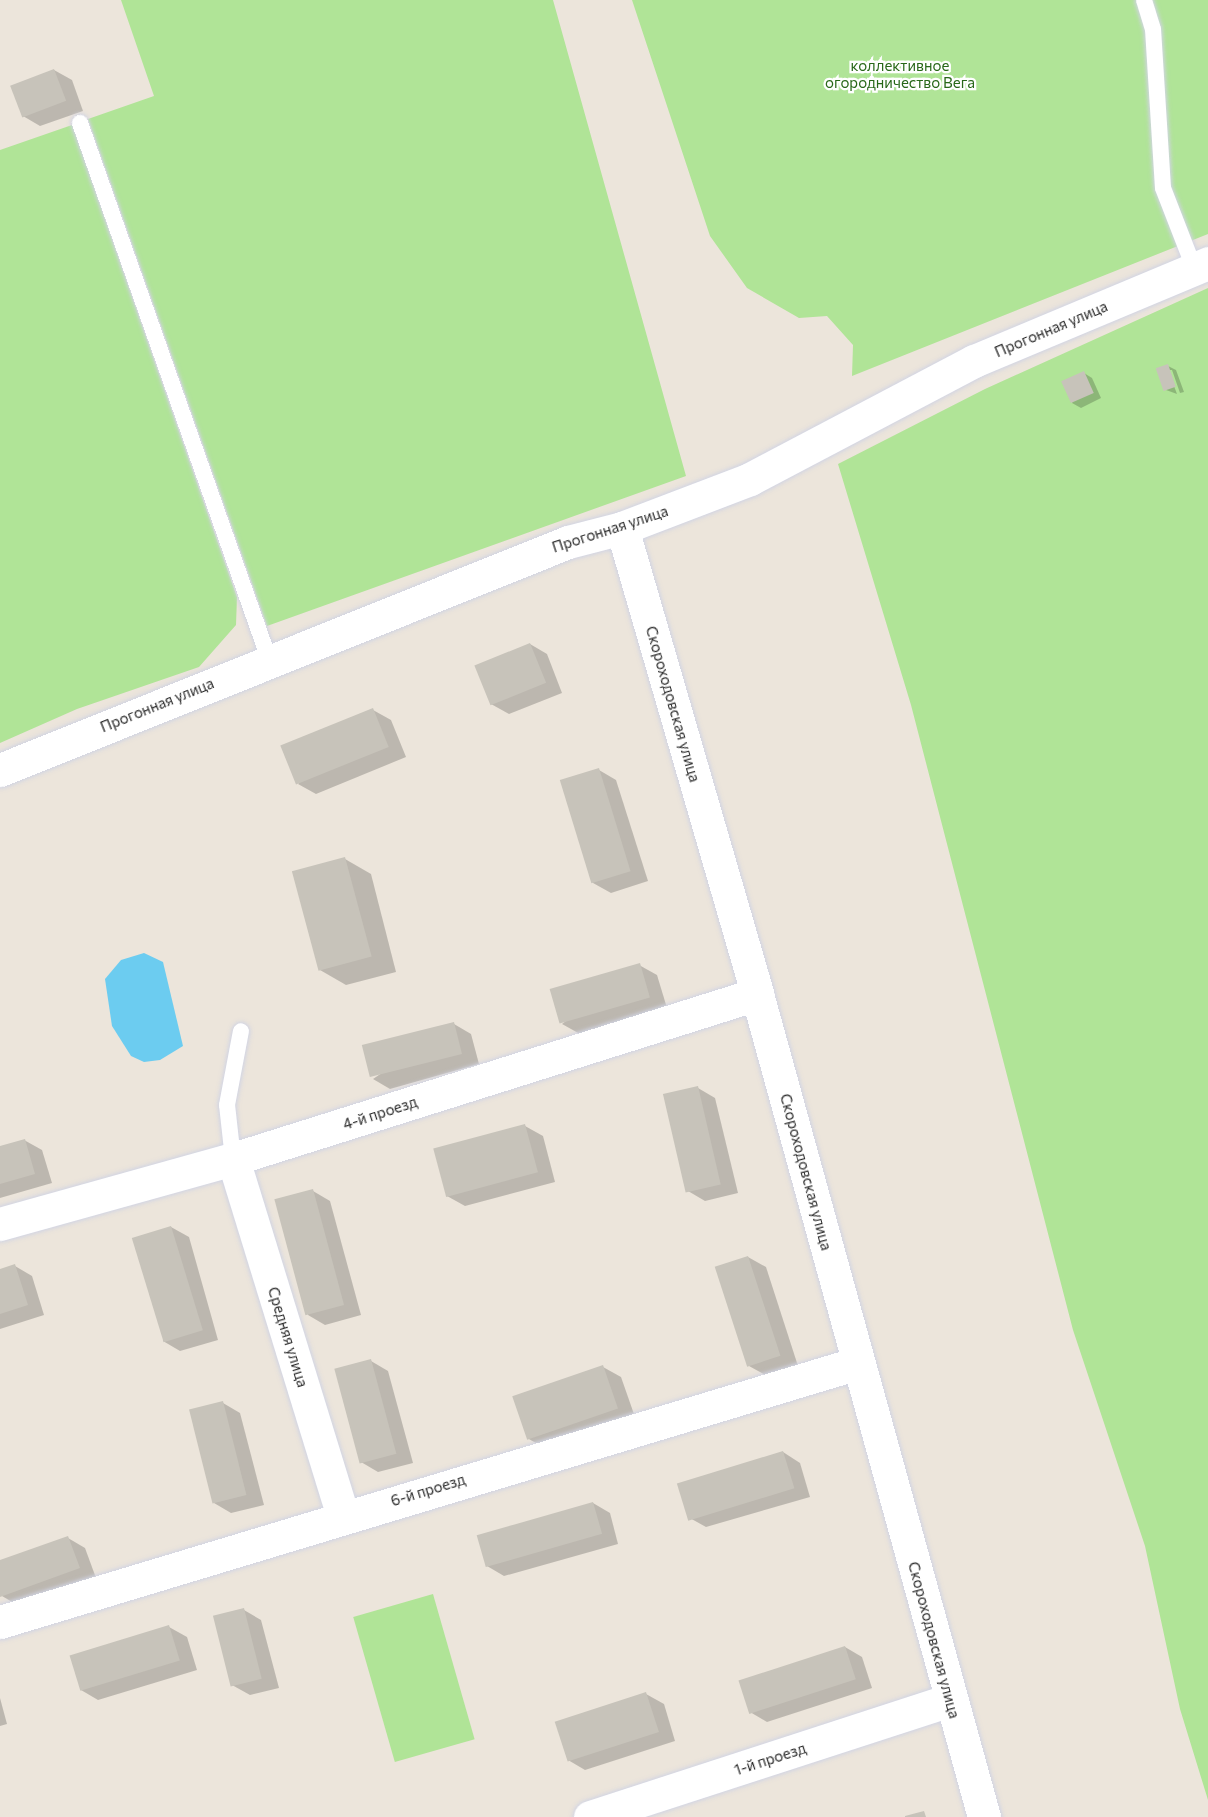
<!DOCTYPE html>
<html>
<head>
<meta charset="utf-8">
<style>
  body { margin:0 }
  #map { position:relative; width:1208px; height:1817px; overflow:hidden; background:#ece5db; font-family:Commissioner,sans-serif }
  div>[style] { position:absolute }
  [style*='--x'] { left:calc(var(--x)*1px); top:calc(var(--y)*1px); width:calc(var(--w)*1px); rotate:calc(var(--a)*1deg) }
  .green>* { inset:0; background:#b0e497; transform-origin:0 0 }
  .water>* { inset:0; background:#6cccf0 }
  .shadow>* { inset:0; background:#0003 }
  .building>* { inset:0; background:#c7c3ba; transform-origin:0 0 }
  .roads { filter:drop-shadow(0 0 2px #d1d4e3) drop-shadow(0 0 2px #d1d4e3) }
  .service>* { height:16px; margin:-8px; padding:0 8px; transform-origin:8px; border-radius:8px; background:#fff }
  .minor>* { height:33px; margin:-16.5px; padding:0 16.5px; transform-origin:16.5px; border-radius:16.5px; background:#fff }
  span { translate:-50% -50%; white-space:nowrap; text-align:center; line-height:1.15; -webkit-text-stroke:4.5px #fff; paint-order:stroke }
  .park-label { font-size:15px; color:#286819 }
  .street-label { font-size:15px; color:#2a2a2a }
</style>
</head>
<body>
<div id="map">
  <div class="green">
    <div style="clip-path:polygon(121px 0,553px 0,686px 476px,267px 626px,88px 119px,154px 96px)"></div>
    <div style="clip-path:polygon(632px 0,1208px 0,1208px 234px,852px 376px,853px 345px,827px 316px,799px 318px,747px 288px,710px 236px)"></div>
    <div style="clip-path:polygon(72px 125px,237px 597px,236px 625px,199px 667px,77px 709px,0 743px,0 150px)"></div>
    <div style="clip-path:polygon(1208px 288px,1208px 1800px,1180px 1709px,1145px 1546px,1073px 1330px,911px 705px,838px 464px,985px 389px)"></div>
    <div style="left:433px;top:1594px;width:151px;height:83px;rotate:74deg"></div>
  </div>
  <div class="water">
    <div style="clip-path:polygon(144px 953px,163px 962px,183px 1046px,160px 1060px,144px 1062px,131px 1056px,112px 1026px,105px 979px,121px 960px)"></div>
  </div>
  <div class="shadow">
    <div style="clip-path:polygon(54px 70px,72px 80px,83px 111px,40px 126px,23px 116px)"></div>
    <div style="clip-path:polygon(1168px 366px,1176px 370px,1184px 392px,1180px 393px,1172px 370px,1168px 370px,1177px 394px,1166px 390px)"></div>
    <div style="clip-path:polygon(1084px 373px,1092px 378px,1101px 398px,1081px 408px,1072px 403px)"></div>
    <div style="clip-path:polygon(530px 644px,547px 654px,562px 693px,509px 714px,491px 704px)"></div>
    <div style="clip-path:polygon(373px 710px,391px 720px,406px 757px,316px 794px,298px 784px)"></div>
    <div style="clip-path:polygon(599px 770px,616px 780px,648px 881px,611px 893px,593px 883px)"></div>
    <div style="clip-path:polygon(345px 859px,371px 874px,396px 972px,346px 985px,320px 970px)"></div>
    <div style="clip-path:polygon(639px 965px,657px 975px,667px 1008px,580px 1034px,562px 1024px)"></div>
    <div style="clip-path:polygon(454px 1024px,471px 1034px,479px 1064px,390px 1089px,373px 1079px)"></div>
    <div style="clip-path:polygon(698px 1088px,715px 1098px,738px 1193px,705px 1201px,688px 1191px)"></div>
    <div style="clip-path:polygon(525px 1126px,543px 1136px,555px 1182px,465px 1206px,447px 1196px)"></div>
    <div style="clip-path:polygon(24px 1140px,42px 1150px,52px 1183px,0 1198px,0 1147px)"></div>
    <div style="clip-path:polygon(313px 1191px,330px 1201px,361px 1315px,325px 1325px,308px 1315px)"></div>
    <div style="clip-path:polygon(171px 1227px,189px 1237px,218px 1340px,180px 1351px,163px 1341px)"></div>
    <div style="clip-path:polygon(748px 1257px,766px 1267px,798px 1366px,767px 1376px,749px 1366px)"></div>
    <div style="clip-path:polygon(15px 1266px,32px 1276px,44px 1315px,0 1329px,0 1270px)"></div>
    <div style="clip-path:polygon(371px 1361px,388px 1371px,413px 1463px,378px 1472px,361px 1462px)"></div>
    <div style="clip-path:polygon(603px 1367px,621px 1377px,635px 1417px,545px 1448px,527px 1438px)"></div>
    <div style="clip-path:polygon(223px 1403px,240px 1413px,264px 1505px,231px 1513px,214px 1503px)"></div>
    <div style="clip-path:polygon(783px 1452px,800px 1463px,810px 1497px,706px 1527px,688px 1517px)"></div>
    <div style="clip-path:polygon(593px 1503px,610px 1513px,618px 1544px,504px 1576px,487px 1566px)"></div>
    <div style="clip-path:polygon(68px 1538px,85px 1548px,96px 1578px,19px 1606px,2px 1596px,0 1562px)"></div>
    <div style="clip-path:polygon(244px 1610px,261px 1620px,279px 1688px,250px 1695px,232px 1685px)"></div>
    <div style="clip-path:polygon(169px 1627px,187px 1637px,197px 1670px,98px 1700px,81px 1690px)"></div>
    <div style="clip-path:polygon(845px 1647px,862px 1657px,872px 1688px,767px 1722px,750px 1712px)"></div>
    <div style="clip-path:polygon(646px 1694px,664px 1704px,675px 1741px,585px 1770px,568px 1760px)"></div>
    <div style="clip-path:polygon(0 1698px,7px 1724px,0 1726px)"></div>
  </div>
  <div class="building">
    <div style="left:54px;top:69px;width:34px;height:47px;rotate:69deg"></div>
    <div style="left:1168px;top:364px;width:24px;height:13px;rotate:71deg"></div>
    <div style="left:1084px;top:371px;width:24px;height:25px;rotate:66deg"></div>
    <div style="left:530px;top:643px;width:43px;height:60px;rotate:68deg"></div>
    <div style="left:373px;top:708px;width:42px;height:100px;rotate:68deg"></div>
    <div style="left:599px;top:768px;width:108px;height:41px;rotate:73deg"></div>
    <div style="left:345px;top:857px;width:103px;height:55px;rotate:75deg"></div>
    <div style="left:640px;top:963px;width:36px;height:94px;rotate:74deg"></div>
    <div style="left:454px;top:1022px;width:33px;height:95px;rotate:76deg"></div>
    <div style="left:698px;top:1086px;width:101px;height:36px;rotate:77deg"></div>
    <div style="left:525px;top:1124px;width:50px;height:95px;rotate:75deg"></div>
    <div style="clip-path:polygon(25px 1139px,35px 1174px,0 1184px,0 1146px)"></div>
    <div style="left:313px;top:1189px;width:120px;height:40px;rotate:75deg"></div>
    <div style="left:171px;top:1226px;width:109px;height:41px;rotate:73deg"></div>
    <div style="left:748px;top:1256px;width:105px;height:35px;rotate:72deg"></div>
    <div style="clip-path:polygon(15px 1264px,28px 1305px,0 1314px,0 1269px)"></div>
    <div style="left:371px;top:1359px;width:98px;height:38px;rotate:75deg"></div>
    <div style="left:603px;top:1365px;width:46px;height:96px;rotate:71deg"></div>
    <div style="left:223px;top:1401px;width:97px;height:35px;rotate:76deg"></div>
    <div style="left:783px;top:1451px;width:39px;height:111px;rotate:73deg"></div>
    <div style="left:593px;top:1502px;width:33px;height:121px;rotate:74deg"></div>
    <div style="clip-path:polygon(68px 1536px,80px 1568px,0 1597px,0 1560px)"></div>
    <div style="left:244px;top:1608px;width:73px;height:32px;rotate:76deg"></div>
    <div style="left:169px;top:1625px;width:37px;height:104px;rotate:73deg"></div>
    <div style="left:845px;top:1646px;width:35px;height:112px;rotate:72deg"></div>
    <div style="left:646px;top:1692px;width:42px;height:96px;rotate:72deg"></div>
    <div style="clip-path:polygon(924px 1811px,926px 1817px,905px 1817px,905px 1816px)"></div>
  </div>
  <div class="roads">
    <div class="service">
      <div style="--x:1144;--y:0;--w:30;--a:73"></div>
      <div style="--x:1153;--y:29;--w:159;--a:86.4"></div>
      <div style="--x:1163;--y:188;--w:86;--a:68.8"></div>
      <div style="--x:80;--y:123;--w:568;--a:70.58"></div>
      <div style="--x:233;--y:1159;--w:54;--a:-96.3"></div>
      <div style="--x:227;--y:1105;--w:75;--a:-79.3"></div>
    </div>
    <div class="minor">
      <div style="--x:622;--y:528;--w:485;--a:73.8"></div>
      <div style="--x:757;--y:994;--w:854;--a:74.58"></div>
      <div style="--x:0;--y:770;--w:612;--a:-21.87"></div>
      <div style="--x:568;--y:542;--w:56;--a:-14.5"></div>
      <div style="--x:622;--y:528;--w:137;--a:-20.9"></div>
      <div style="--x:750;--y:479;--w:253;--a:-27.8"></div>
      <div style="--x:974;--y:361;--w:254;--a:-22.7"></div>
      <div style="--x:233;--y:1159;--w:374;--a:72.9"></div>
      <div style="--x:0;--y:1224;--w:242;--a:-15.6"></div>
      <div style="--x:233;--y:1159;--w:549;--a:-17.48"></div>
      <div style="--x:0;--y:1622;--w:896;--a:-16.8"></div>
      <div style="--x:590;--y:1817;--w:379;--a:-18"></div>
    </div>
  </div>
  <div class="park-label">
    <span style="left:900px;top:74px">коллективное<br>огородничество Вега</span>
  </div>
  <div class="street-label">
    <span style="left:1051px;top:329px;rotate:-23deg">Прогонная улица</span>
    <span style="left:610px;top:529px;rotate:-18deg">Прогонная улица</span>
    <span style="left:673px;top:704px;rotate:74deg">Скороходовская улица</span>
    <span style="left:157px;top:705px;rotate:-22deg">Прогонная улица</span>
    <span style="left:380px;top:1113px;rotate:-18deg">4-й проезд</span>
    <span style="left:806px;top:1172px;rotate:75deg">Скороходовская улица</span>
    <span style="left:288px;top:1337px;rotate:73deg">Средняя улица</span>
    <span style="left:428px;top:1490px;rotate:-17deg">6-й проезд</span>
    <span style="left:934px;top:1640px;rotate:75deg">Скороходовская улица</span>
    <span style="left:770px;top:1759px;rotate:-18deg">1-й проезд</span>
  </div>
</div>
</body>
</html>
